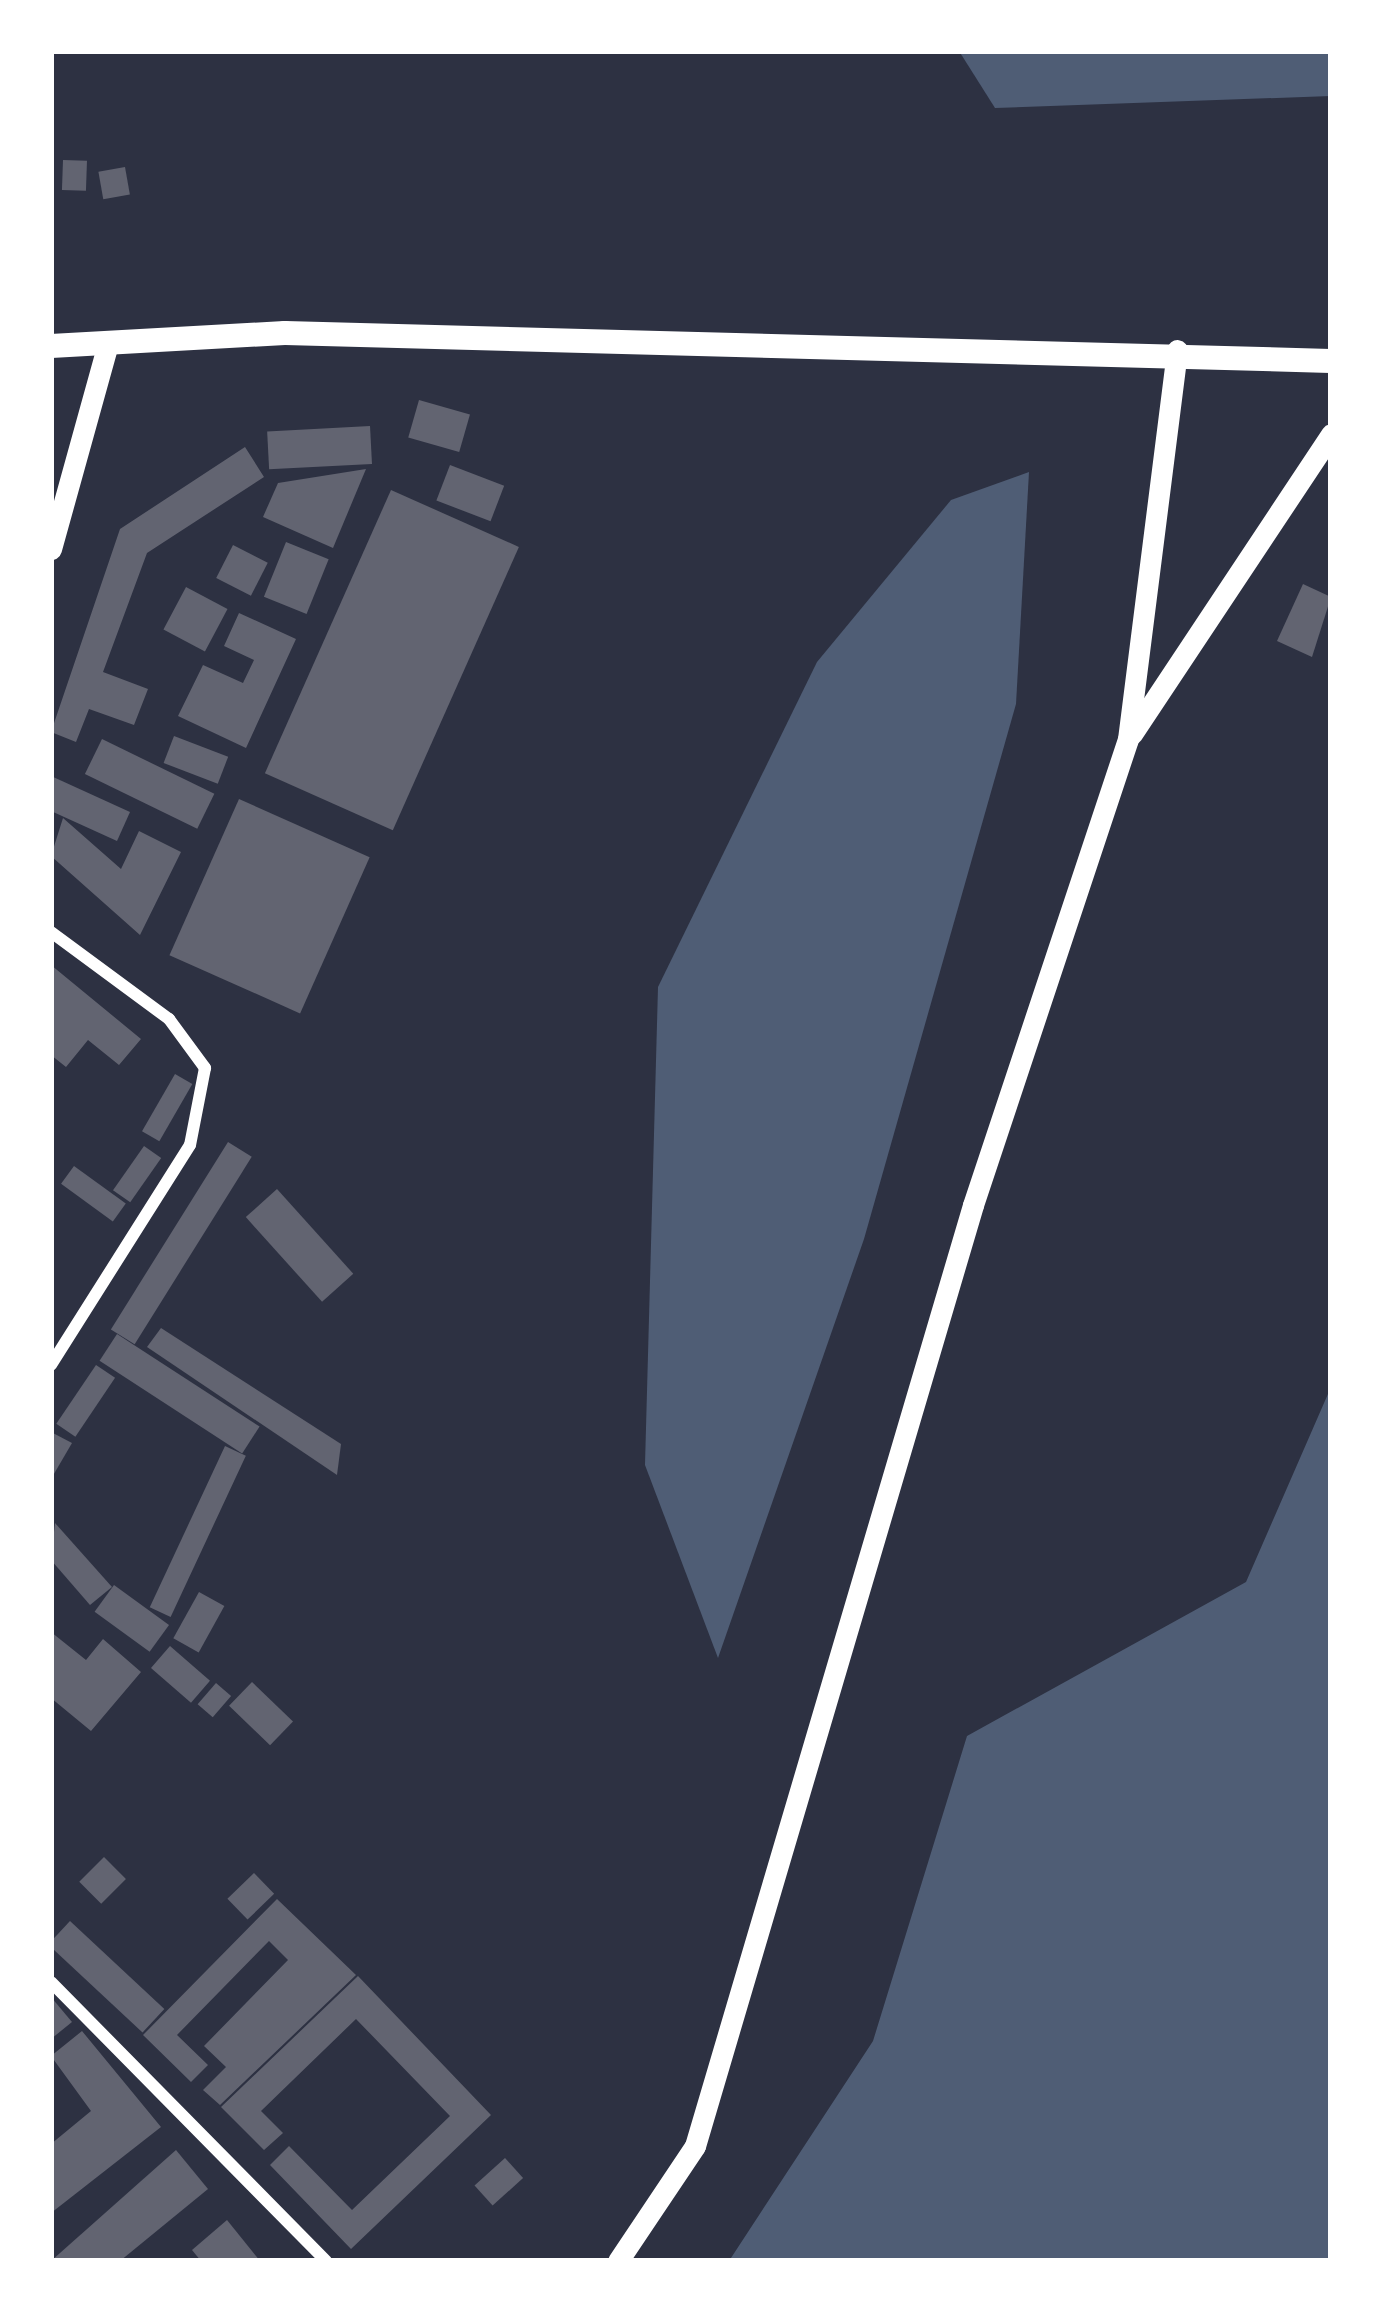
<!DOCTYPE html>
<html>
<head>
<meta charset="utf-8">
<style>
  body { margin:0 }
  #map { position:relative; width:1382px; height:2312px; overflow:hidden; background:#2d3142; font-family:"Source Sans 3",sans-serif }
  div>[style] { position:absolute }
  [style*='--x'] { left:calc(var(--x)*1px); top:calc(var(--y)*1px); width:calc(var(--w)*1px); rotate:calc(var(--a)*1deg) }
  .water>* { inset:0; background:#4f5d75 }
  .building>* { inset:0; background:#626471; transform-origin:0 0 }
  .minor>* { height:12px; margin:-6px; padding:0 6px; transform-origin:6px; border-radius:6px; background:#fff }
  .tertiary>* { height:21px; margin:-10.5px; padding:0 10.5px; transform-origin:10.5px; border-radius:10.5px; background:#fff }
  .secondary>* { height:24px; margin:-12px; padding:0 12px; transform-origin:12px; border-radius:12px; background:#fff }
  span { translate:-50% -50%; white-space:nowrap; text-align:center; line-height:1.15; -webkit-text-stroke:9px #fff; paint-order:stroke }
  .frame { position:absolute; inset:0; border:54px solid #fff; pointer-events:none }
</style>
</head>
<body>
<div id="map">
  <div class="water">
    <div style="clip-path:polygon(959px 51px,1331px 51px,1331px 96px,995px 108px)"></div>
    <div style="clip-path:polygon(1029px 472px,1016px 704px,864px 1239px,718px 1658px,645px 1465px,658px 987px,817px 662px,951px 500px)"></div>
    <div style="clip-path:polygon(1331px 1387px,1331px 2261px,729px 2261px,873px 2041px,967px 1736px,1246px 1582px)"></div>
  </div>
  <div class="building">
    <div style="left:63px;top:160px;width:24px;height:30px;rotate:2deg"></div>
    <div style="left:125px;top:167px;width:28px;height:27px;rotate:80deg"></div>
    <div style="left:419px;top:400px;width:53px;height:39px;rotate:16deg"></div>
    <div style="left:370px;top:426px;width:38px;height:103px;rotate:87deg"></div>
    <div style="clip-path:polygon(245px 447px,264px 477px,147px 553px,103px 672px,148px 689px,134px 725px,89px 709px,76px 742px,51px 732px,120px 529px)"></div>
    <div style="left:450px;top:465px;width:58px;height:38px;rotate:21deg"></div>
    <div style="clip-path:polygon(366px 469px,333px 548px,263px 517px,278px 483px)"></div>
    <div style="left:391px;top:490px;width:140px;height:310px;rotate:24deg"></div>
    <div style="left:286px;top:542px;width:46px;height:59px;rotate:22deg"></div>
    <div style="left:233px;top:545px;width:39px;height:37px;rotate:27deg"></div>
    <div style="clip-path:polygon(1303px 584px,1331px 597px,1312px 657px,1277px 641px)"></div>
    <div style="left:186px;top:587px;width:47px;height:48px;rotate:28deg"></div>
    <div style="clip-path:polygon(239px 613px,296px 639px,246px 748px,178px 716px,203px 665px,243px 683px,254px 660px,224px 646px)"></div>
    <div style="left:174px;top:736px;width:58px;height:29px;rotate:21deg"></div>
    <div style="left:102px;top:739px;width:125px;height:39px;rotate:26deg"></div>
    <div style="clip-path:polygon(51px 776px,130px 812px,117px 841px,51px 811px)"></div>
    <div style="left:239px;top:799px;width:143px;height:171px;rotate:24deg"></div>
    <div style="clip-path:polygon(63px 818px,121px 869px,139px 831px,181px 852px,140px 935px,51px 856px)"></div>
    <div style="clip-path:polygon(51px 965px,141px 1039px,119px 1065px,88px 1040px,66px 1067px,51px 1055px)"></div>
    <div style="left:175px;top:1074px;width:20px;height:66px;rotate:30deg"></div>
    <div style="left:228px;top:1142px;width:28px;height:221px;rotate:32deg"></div>
    <div style="left:144px;top:1146px;width:21px;height:54px;rotate:35deg"></div>
    <div style="left:74px;top:1166px;width:64px;height:22px;rotate:36deg"></div>
    <div style="left:277px;top:1189px;width:114px;height:42px;rotate:48deg"></div>
    <div style="clip-path:polygon(161px 1328px,341px 1444px,337px 1475px,147px 1347px)"></div>
    <div style="left:117px;top:1334px;width:170px;height:32px;rotate:33deg"></div>
    <div style="left:96px;top:1365px;width:23px;height:71px;rotate:34deg"></div>
    <div style="clip-path:polygon(51px 1432px,72px 1443px,51px 1479px)"></div>
    <div style="left:225px;top:1446px;width:23px;height:178px;rotate:25deg"></div>
    <div style="clip-path:polygon(55px 1523px,112px 1587px,90px 1605px,51px 1560px)"></div>
    <div style="left:114px;top:1585px;width:68px;height:33px;rotate:36deg"></div>
    <div style="left:199px;top:1592px;width:29px;height:53px;rotate:29deg"></div>
    <div style="clip-path:polygon(51px 1632px,86px 1660px,103px 1639px,141px 1672px,91px 1731px,51px 1698px)"></div>
    <div style="left:170px;top:1646px;width:53px;height:29px;rotate:41deg"></div>
    <div style="left:252px;top:1682px;width:57px;height:33px;rotate:44deg"></div>
    <div style="left:216px;top:1683px;width:20px;height:28px;rotate:41deg"></div>
    <div style="left:104px;top:1857px;width:31px;height:35px;rotate:45deg"></div>
    <div style="left:254px;top:1873px;width:29px;height:37px;rotate:46deg"></div>
    <div style="clip-path:polygon(277px 1899px,356px 1975px,220px 2105px,203px 2090px,226px 2067px,204px 2046px,288px 1960px,269px 1941px,177px 2035px,208px 2065px,191px 2082px,143px 2035px)"></div>
    <div style="left:70px;top:1921px;width:129px;height:32px;rotate:43deg"></div>
    <div style="clip-path:polygon(358px 1976px,491px 2115px,351px 2249px,270px 2165px,289px 2146px,352px 2210px,450px 2116px,356px 2019px,261px 2111px,283px 2133px,264px 2150px,221px 2107px)"></div>
    <div style="clip-path:polygon(51px 1997px,72px 2022px,51px 2039px)"></div>
    <div style="clip-path:polygon(82px 2031px,161px 2127px,51px 2213px,51px 2144px,91px 2111px,51px 2056px)"></div>
    <div style="clip-path:polygon(176px 2150px,208px 2189px,120px 2261px,51px 2261px)"></div>
    <div style="left:505px;top:2158px;width:27px;height:41px;rotate:48deg"></div>
    <div style="clip-path:polygon(227px 2220px,260px 2261px,201px 2261px,192px 2250px)"></div>
  </div>
  <div class="minor">
    <div style="--x:51;--y:932;--w:147;--a:36.4"></div>
    <div style="--x:169;--y:1019;--w:61;--a:53.7"></div>
    <div style="--x:205;--y:1068;--w:78;--a:101"></div>
    <div style="--x:190;--y:1145;--w:260;--a:122.3"></div>
    <div style="--x:51;--y:1982;--w:392;--a:45.4"></div>
  </div>
  <div class="tertiary">
    <div style="--x:51;--y:549;--w:210;--a:-74.5"></div>
    <div style="--x:1132;--y:734;--w:360;--a:-56.4"></div>
    <div style="--x:618;--y:2261;--w:138;--a:-56.2"></div>
    <div style="--x:695;--y:2146;--w:981;--a:-73.54"></div>
    <div style="--x:973;--y:1205;--w:491;--a:-71.6"></div>
    <div style="--x:1128;--y:739;--w:392;--a:-82.8"></div>
  </div>
  <div class="secondary">
    <div style="--x:51;--y:346;--w:234;--a:-3.2"></div>
    <div style="--x:285;--y:333;--w:1046;--a:1.53"></div>
  </div>
  <div class="frame"></div>
</div>
</body>
</html>
